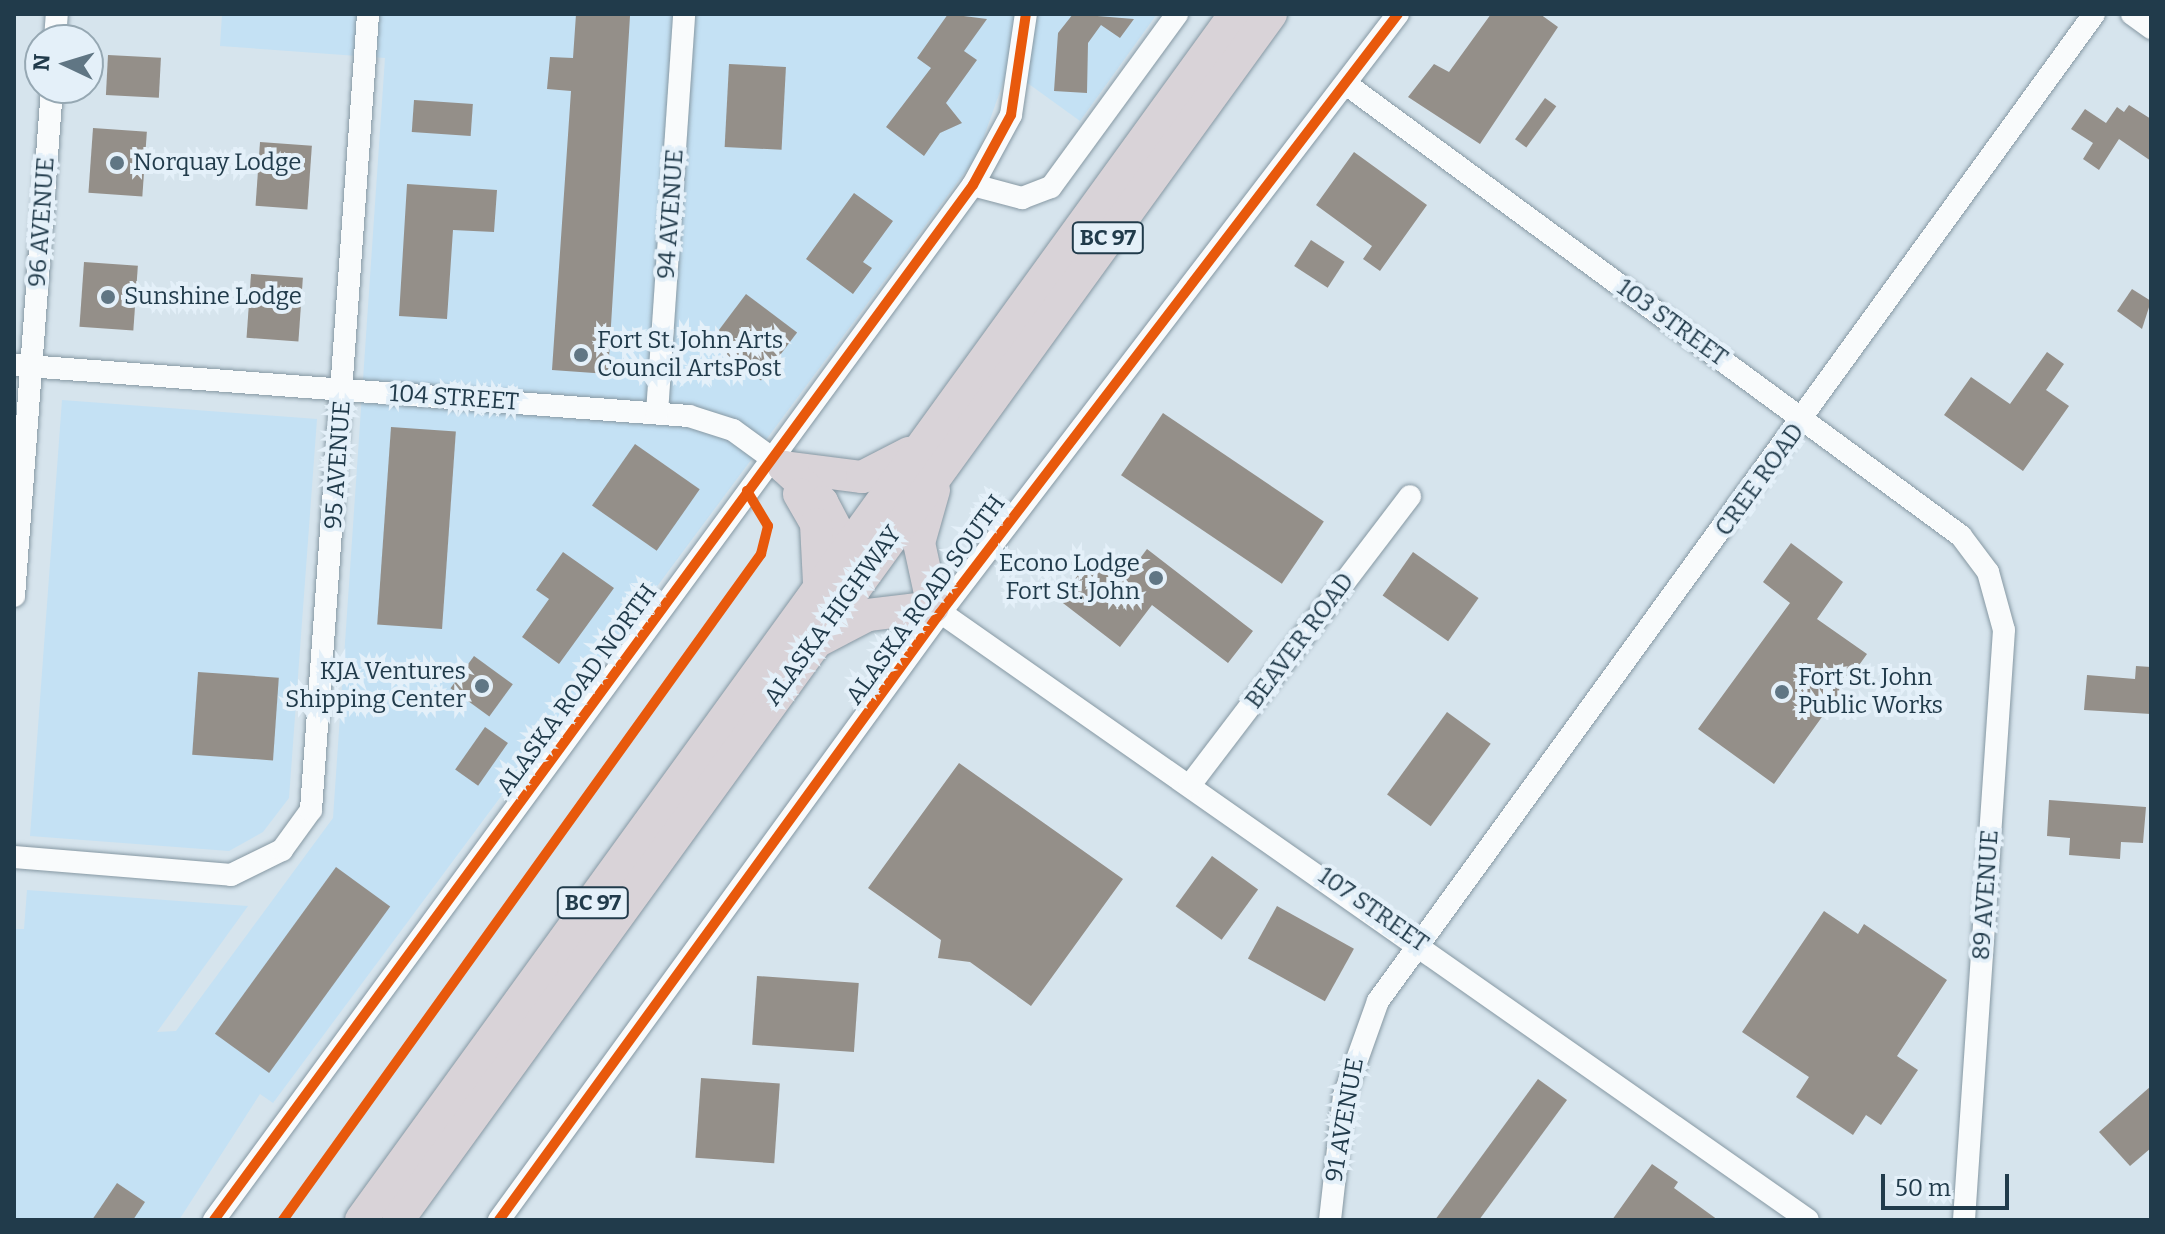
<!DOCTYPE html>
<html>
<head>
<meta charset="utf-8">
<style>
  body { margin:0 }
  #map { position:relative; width:2165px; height:1234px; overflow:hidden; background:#d6e4ed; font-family:Bitter,serif }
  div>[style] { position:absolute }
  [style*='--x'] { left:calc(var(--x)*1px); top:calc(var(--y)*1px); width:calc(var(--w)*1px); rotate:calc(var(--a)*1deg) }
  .built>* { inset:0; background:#c4e1f4 }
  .building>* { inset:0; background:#948f89; transform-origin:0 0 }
  .roads { filter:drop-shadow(0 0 2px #8698a3) drop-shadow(0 0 2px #8698a3) }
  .minor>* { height:22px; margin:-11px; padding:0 11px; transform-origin:11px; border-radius:11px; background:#f9fbfc }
  .highway>* { height:32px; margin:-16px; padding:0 16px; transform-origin:16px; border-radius:16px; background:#d9d3d8 }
  .cycleway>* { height:10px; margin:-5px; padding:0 5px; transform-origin:5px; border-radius:5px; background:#e8590c }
  .dots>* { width:22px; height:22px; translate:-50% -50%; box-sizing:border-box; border:4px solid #e4f0f9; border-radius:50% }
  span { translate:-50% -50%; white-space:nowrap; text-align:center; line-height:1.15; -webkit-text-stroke:8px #e4f0f9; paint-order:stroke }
  .shield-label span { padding:2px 6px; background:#e4f0f9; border:2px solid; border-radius:6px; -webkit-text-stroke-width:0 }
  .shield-label { font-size:22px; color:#213b4b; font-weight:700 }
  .poi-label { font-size:24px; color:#213b4b }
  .left { translate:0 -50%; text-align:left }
  .right { translate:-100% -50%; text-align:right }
  .street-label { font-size:24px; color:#213b4b }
  .frame { position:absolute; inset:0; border:16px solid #213b4b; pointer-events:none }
  .north { position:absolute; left:24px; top:24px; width:80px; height:80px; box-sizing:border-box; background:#e4f0f9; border:2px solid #96a8b3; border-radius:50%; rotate:274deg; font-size:22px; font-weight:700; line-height:32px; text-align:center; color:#213b4b }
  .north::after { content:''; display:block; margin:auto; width:28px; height:36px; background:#607684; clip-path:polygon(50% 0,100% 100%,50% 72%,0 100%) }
  .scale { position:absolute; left:1881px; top:1174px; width:128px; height:36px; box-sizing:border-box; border:4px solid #213b4b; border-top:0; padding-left:10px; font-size:24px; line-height:28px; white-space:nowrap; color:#213b4b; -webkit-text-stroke:6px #e4f0f9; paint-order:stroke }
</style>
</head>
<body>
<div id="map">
  <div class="built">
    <div style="clip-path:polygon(222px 14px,1157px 14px,1080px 121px,1008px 69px,977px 156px,273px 1103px,260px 1094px,179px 1220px,14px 1220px,14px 929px,24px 929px,27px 890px,248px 906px,157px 1032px,176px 1031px,333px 818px,385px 58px,220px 46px)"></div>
    <div style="clip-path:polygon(62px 400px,317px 419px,289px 798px,263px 832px,229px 851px,30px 836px)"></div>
  </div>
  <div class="building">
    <div style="clip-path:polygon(576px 14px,630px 16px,608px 374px,552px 370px,571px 91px,547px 89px,550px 57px,573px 58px)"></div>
    <div style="clip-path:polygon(948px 14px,987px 19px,964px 51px,977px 60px,946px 103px,962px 123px,940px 133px,924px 156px,886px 127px,931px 68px,917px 58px)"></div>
    <div style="clip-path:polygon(1073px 14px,1134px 19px,1120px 38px,1101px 25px,1088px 43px,1087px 93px,1054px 91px,1058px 33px)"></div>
    <div style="clip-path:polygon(1491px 14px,1540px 14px,1558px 27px,1480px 144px,1408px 97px,1434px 64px,1449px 72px)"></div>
    <div style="left:108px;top:55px;width:53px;height:40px;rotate:3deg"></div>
    <div style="left:729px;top:64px;width:57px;height:83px;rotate:3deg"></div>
    <div style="left:1545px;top:98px;width:14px;height:51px;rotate:36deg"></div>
    <div style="left:414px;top:100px;width:59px;height:32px;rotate:4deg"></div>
    <div style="clip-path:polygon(2129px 105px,2151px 119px,2151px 161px,2119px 139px,2099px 170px,2083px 159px,2093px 143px,2071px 129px,2085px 109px,2106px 123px,2117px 107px,2124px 112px)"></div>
    <div style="left:93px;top:128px;width:54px;height:65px;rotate:4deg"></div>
    <div style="left:260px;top:142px;width:52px;height:64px;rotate:4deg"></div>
    <div style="clip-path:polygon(1354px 152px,1427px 205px,1380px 271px,1363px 259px,1372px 246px,1316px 205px)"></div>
    <div style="clip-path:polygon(407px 184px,497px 190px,494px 232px,453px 230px,447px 319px,399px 316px)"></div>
    <div style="clip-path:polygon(854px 193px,893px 221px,863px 262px,872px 268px,853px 294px,806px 259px)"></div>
    <div style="left:1311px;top:240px;width:40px;height:31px;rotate:33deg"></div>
    <div style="left:84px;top:262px;width:54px;height:65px;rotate:4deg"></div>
    <div style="left:251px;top:274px;width:52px;height:64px;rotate:4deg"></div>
    <div style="clip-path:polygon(2132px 289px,2151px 301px,2142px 329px,2117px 311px)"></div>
    <div style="left:746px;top:294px;width:64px;height:60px;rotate:37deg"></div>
    <div style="clip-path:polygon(2047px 352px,2064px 364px,2046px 390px,2069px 406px,2023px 471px,1944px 415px,1971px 377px,2010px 404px)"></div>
    <div style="left:1163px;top:413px;width:194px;height:75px;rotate:34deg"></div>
    <div style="left:391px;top:427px;width:65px;height:198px;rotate:4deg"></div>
    <div style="left:635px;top:444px;width:79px;height:75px;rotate:35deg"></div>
    <div style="clip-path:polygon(1791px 543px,1843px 582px,1817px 619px,1867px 654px,1774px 784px,1698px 729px,1790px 603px,1763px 582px)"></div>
    <div style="clip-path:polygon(1147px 549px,1253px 631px,1228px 663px,1152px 605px,1120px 647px,1059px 600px,1089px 561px,1120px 585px)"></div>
    <div style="clip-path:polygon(563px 552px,614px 588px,559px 664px,522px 637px,549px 599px,536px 590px)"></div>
    <div style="left:1413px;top:552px;width:80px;height:53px;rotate:35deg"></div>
    <div style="left:474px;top:656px;width:48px;height:40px;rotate:36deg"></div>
    <div style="clip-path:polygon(2136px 666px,2151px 667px,2151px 714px,2084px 710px,2087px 675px,2135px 679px)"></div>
    <div style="left:198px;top:672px;width:81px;height:83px;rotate:4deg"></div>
    <div style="left:1447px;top:712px;width:54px;height:102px;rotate:36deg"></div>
    <div style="left:485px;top:727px;width:28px;height:52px;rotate:35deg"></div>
    <div style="clip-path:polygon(959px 763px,1123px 879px,1031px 1006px,970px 962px,938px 958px,941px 940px,868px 888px)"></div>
    <div style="clip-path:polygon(2049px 800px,2146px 807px,2143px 843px,2121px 842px,2120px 859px,2069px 855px,2070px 838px,2047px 836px)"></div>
    <div style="left:1212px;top:856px;width:57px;height:62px;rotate:36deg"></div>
    <div style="left:336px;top:867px;width:67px;height:206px;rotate:36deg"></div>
    <div style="left:1277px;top:906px;width:88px;height:60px;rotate:29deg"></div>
    <div style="clip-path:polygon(1824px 911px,1858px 934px,1864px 924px,1947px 980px,1897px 1056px,1918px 1070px,1881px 1125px,1866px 1115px,1853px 1135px,1796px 1097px,1809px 1077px,1742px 1032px)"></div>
    <div style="left:757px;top:976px;width:102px;height:69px;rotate:4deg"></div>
    <div style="left:701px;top:1078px;width:79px;height:80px;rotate:4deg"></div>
    <div style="clip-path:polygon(1538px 1079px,1567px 1100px,1479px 1220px,1435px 1220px)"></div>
    <div style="clip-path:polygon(2151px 1086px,2151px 1148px,2130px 1166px,2099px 1132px)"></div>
    <div style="clip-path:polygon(1652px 1164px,1678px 1182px,1674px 1188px,1718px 1220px,1612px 1220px)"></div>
    <div style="clip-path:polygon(117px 1183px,145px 1202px,133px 1220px,92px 1220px)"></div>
  </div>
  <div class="roads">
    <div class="minor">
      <div style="--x:2132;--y:14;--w:24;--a:36"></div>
      <div style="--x:55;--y:40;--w:26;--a:-86"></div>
      <div style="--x:1346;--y:84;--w:763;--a:36.31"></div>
      <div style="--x:1961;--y:536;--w:45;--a:53.1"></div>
      <div style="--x:1988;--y:572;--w:60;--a:74.6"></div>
      <div style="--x:2004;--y:630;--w:591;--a:93.88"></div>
      <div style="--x:973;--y:185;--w:51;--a:14.9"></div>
      <div style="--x:1022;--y:198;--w:31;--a:-21"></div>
      <div style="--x:1051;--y:187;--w:214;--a:-53.9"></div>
      <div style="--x:14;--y:365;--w:677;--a:4.32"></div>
      <div style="--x:689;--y:416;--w:46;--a:17.7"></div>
      <div style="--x:733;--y:430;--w:59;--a:36.1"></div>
      <div style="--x:657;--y:413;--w:400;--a:-86.1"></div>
      <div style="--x:14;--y:596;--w:509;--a:-85.72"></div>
      <div style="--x:933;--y:607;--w:1068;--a:35.01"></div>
      <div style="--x:1190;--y:785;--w:363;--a:-52.7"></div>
      <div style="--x:14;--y:857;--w:218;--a:4.7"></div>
      <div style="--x:231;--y:875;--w:57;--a:-26.1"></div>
      <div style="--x:282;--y:850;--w:49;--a:-54.1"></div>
      <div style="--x:311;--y:810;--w:798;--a:-85.9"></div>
      <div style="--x:214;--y:1220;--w:1283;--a:-53.75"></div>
      <div style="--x:973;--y:185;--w:80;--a:-61.5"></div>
      <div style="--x:1011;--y:115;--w:102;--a:-81.6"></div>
      <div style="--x:499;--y:1220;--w:750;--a:-54"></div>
      <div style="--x:940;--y:613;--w:754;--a:-52.6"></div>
      <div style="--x:1330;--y:1220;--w:125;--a:-83.6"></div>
      <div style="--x:1344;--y:1096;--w:101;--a:-70.3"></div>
      <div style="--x:1378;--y:1001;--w:1219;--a:-54.04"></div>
    </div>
    <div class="highway">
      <div style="--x:784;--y:467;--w:79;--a:7.3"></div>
      <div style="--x:862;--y:477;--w:53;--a:-27.1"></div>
      <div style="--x:784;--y:467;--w:52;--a:42.6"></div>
      <div style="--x:822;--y:502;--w:64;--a:62.2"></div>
      <div style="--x:799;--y:494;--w:34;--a:60"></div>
      <div style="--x:816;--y:524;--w:59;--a:87.1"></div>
      <div style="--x:933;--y:607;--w:66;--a:-102.3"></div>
      <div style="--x:919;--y:543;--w:55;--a:-74.2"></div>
      <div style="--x:820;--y:640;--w:54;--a:-27.5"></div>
      <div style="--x:868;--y:615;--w:65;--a:-7"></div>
      <div style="--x:361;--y:1220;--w:1489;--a:-54.07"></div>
      <div style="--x:398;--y:1220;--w:1489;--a:-54.1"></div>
    </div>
  </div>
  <div class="cycleway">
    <div style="--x:214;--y:1220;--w:1283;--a:-53.75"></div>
    <div style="--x:973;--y:185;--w:80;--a:-61.5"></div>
    <div style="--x:1011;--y:115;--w:102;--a:-81.6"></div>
    <div style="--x:283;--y:1220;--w:820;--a:-54.33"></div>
    <div style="--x:761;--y:554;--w:29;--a:-76"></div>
    <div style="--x:768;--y:526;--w:41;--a:-121"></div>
    <div style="--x:499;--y:1220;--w:750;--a:-54"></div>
    <div style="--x:940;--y:613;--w:754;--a:-52.6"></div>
  </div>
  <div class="dots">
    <div style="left:117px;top:163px;background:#607684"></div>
    <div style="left:108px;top:297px;background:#607684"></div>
    <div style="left:581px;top:355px;background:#607684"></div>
    <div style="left:1156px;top:578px;background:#607684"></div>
    <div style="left:482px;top:686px;background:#607684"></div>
    <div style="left:1782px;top:692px;background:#607684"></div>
  </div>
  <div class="shield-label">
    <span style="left:1108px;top:238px">BC 97</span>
    <span style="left:593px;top:903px">BC 97</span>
  </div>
  <div class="poi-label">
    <span class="left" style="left:133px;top:163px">Norquay Lodge</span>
    <span class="left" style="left:124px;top:297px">Sunshine Lodge</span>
    <span class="left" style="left:597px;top:355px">Fort St. John Arts<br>Council ArtsPost</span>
    <span class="right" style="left:1140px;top:578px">Econo Lodge<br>Fort St. John</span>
    <span class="right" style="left:466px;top:686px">KJA Ventures<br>Shipping Center</span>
    <span class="left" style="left:1798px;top:692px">Fort St. John<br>Public Works</span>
  </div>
  <div class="street-label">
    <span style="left:671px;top:214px;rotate:-86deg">94 AVENUE</span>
    <span style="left:42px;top:222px;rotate:-86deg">96 AVENUE</span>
    <span style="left:1672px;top:323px;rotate:36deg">103 STREET</span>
    <span style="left:454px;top:398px;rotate:4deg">104 STREET</span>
    <span style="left:338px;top:465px;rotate:-86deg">95 AVENUE</span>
    <span style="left:1760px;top:480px;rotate:-54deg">CREE ROAD</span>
    <span style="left:926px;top:600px;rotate:-54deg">ALASKA ROAD SOUTH</span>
    <span style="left:833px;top:616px;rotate:-54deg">ALASKA HIGHWAY</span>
    <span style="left:1300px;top:641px;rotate:-53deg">BEAVER ROAD</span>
    <span style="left:577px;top:690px;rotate:-54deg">ALASKA ROAD NORTH</span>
    <span style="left:1986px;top:895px;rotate:-86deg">89 AVENUE</span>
    <span style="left:1373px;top:910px;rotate:35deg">107 STREET</span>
    <span style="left:1345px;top:1120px;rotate:-80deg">91 AVENUE</span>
  </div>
  <div class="frame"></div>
  <div class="north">N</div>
  <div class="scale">50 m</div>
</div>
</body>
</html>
